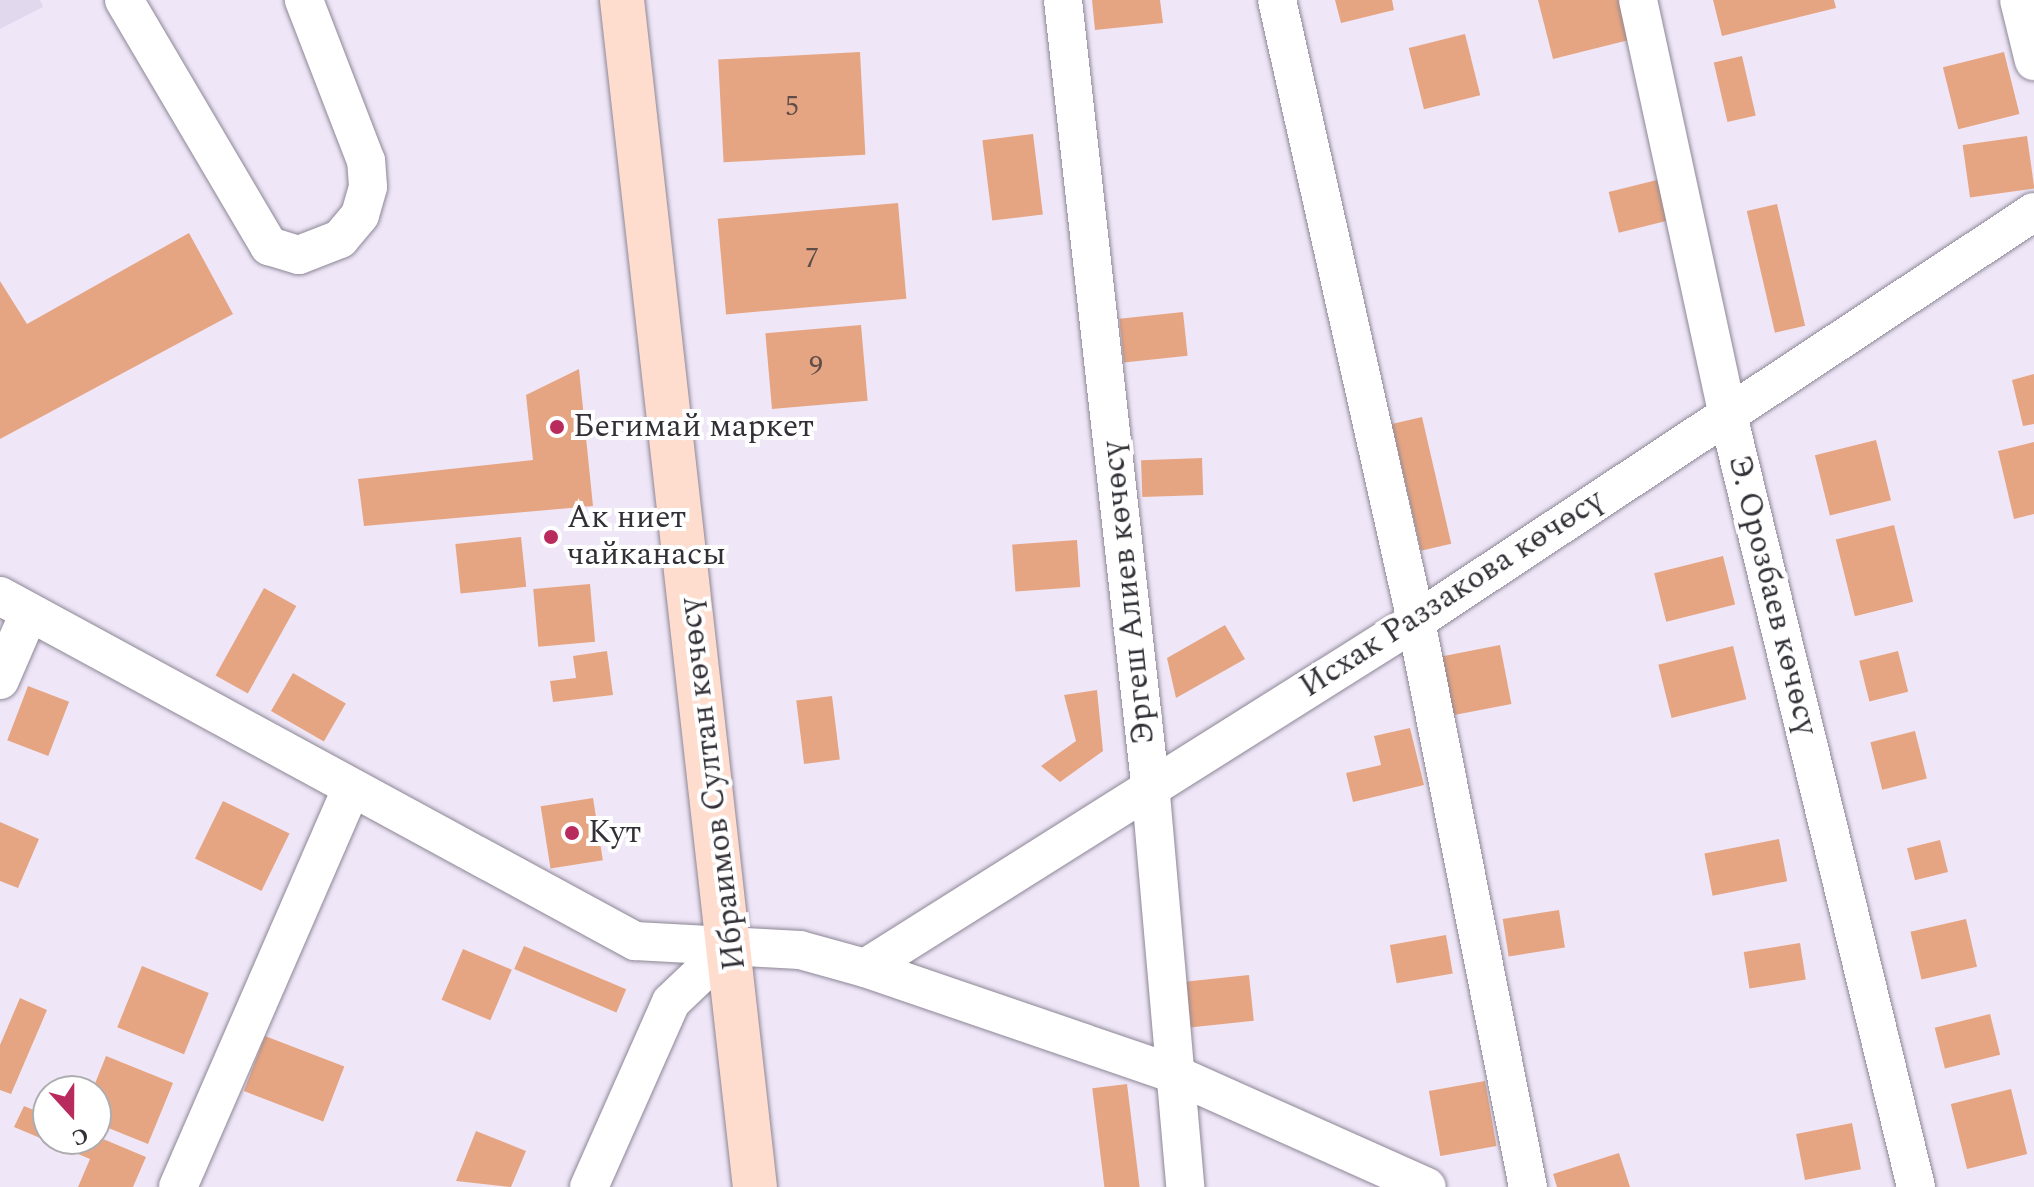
<!DOCTYPE html>
<html>
<head>
<meta charset="utf-8">
<style>
  body { margin:0 }
  #map { position:relative; width:2034px; height:1187px; overflow:hidden; background:#efe7f8; font-family:Spectral,serif }
  div>[style] { position:absolute }
  [style*='--x'] { left:calc(var(--x)*1px); top:calc(var(--y)*1px); width:calc(var(--w)*1px); rotate:calc(var(--a)*1deg) }
  .built>* { inset:0; background:#e2d8ee }
  .building>* { inset:0; background:#e6a582; transform-origin:0 0 }
  .roads { filter:drop-shadow(0 0 2px #8d8695) drop-shadow(0 0 2px #8d8695) }
  .minor>* { height:38px; margin:-19px; padding:0 19px; transform-origin:19px; border-radius:19px; background:#fff }
  .major>* { height:44px; margin:-22px; padding:0 22px; transform-origin:22px; border-radius:22px; background:#feddce }
  .dots>* { width:22px; height:22px; translate:-50% -50%; box-sizing:border-box; border:4px solid #fff; border-radius:50% }
  span { translate:-50% -50%; white-space:nowrap; text-align:center; line-height:1.15; -webkit-text-stroke:8px #fff; paint-order:stroke }
  .number-label { font-size:28px; color:#5f4d49 }
  .number-label span { -webkit-text-stroke-width:0 }
  .poi-label { font-size:32px; color:#323036 }
  .left { translate:0 -50%; text-align:left }
  .street-label { font-size:32px; color:#323036 }
  .north { position:absolute; left:32px; top:1075px; width:80px; height:80px; box-sizing:border-box; background:#fff; border:2px solid #adacaf; border-radius:50%; rotate:159deg; font-size:22px; font-weight:700; line-height:32px; text-align:center; color:#323036 }
  .north::after { content:''; display:block; margin:auto; width:28px; height:36px; background:#b92b5c; clip-path:polygon(50% 0,100% 100%,50% 72%,0 100%) }
</style>
</head>
<body>
<div id="map">
  <div class="built">
    <div style="clip-path:polygon(0 0,40px 0,43px 7px,0 29px)"></div>
  </div>
  <div class="building">
    <div style="clip-path:polygon(1092px 0,1160px 0,1163px 23px,1095px 30px)"></div>
    <div style="clip-path:polygon(1335px 0,1392px 0,1394px 10px,1341px 23px)"></div>
    <div style="clip-path:polygon(1538px 0,1619px 0,1629px 40px,1553px 59px)"></div>
    <div style="clip-path:polygon(1713px 0,1834px 0,1836px 8px,1722px 36px)"></div>
    <div style="left:1465px;top:34px;width:63px;height:58px;rotate:76deg"></div>
    <div style="left:860px;top:52px;width:103px;height:142px;rotate:87deg"></div>
    <div style="left:2004px;top:52px;width:64px;height:63px;rotate:76deg"></div>
    <div style="left:1742px;top:56px;width:61px;height:29px;rotate:77deg"></div>
    <div style="left:1033px;top:134px;width:81px;height:51px;rotate:83deg"></div>
    <div style="left:2027px;top:136px;width:53px;height:65px;rotate:82deg"></div>
    <div style="left:1661px;top:179px;width:42px;height:54px;rotate:76deg"></div>
    <div style="left:898px;top:203px;width:96px;height:181px;rotate:85deg"></div>
    <div style="left:1777px;top:204px;width:125px;height:31px;rotate:77deg"></div>
    <div style="clip-path:polygon(189px 233px,233px 314px,0 439px,0 281px,27px 324px)"></div>
    <div style="left:1183px;top:312px;width:44px;height:64px;rotate:84deg"></div>
    <div style="left:861px;top:325px;width:76px;height:96px;rotate:85deg"></div>
    <div style="clip-path:polygon(579px 369px,593px 506px,364px 526px,358px 479px,533px 460px,526px 395px)"></div>
    <div style="clip-path:polygon(2034px 374px,2034px 424px,2023px 426px,2012px 380px)"></div>
    <div style="left:1422px;top:417px;width:130px;height:31px;rotate:77deg"></div>
    <div style="left:1876px;top:440px;width:62px;height:63px;rotate:76deg"></div>
    <div style="clip-path:polygon(2034px 442px,2034px 514px,2014px 519px,1998px 451px)"></div>
    <div style="left:1202px;top:458px;width:37px;height:61px;rotate:88deg"></div>
    <div style="left:1894px;top:525px;width:79px;height:60px;rotate:76deg"></div>
    <div style="left:521px;top:537px;width:50px;height:66px;rotate:84deg"></div>
    <div style="left:1077px;top:540px;width:47px;height:65px;rotate:86deg"></div>
    <div style="left:1723px;top:556px;width:50px;height:71px;rotate:76deg"></div>
    <div style="left:590px;top:584px;width:58px;height:57px;rotate:85deg"></div>
    <div style="left:264px;top:588px;width:37px;height:100px;rotate:29deg"></div>
    <div style="clip-path:polygon(1225px 625px,1245px 659px,1176px 698px,1167px 658px)"></div>
    <div style="left:1500px;top:645px;width:60px;height:61px;rotate:79deg"></div>
    <div style="left:1733px;top:646px;width:55px;height:77px;rotate:76deg"></div>
    <div style="clip-path:polygon(607px 651px,613px 695px,553px 702px,550px 681px,576px 678px,573px 656px)"></div>
    <div style="left:1898px;top:651px;width:42px;height:40px;rotate:76deg"></div>
    <div style="left:293px;top:673px;width:61px;height:44px;rotate:30deg"></div>
    <div style="left:28px;top:686px;width:44px;height:58px;rotate:21deg"></div>
    <div style="clip-path:polygon(1097px 690px,1103px 751px,1060px 782px,1041px 766px,1076px 741px,1064px 695px)"></div>
    <div style="left:832px;top:696px;width:64px;height:36px;rotate:83deg"></div>
    <div style="clip-path:polygon(1410px 728px,1424px 785px,1353px 802px,1346px 773px,1381px 765px,1374px 736px)"></div>
    <div style="left:1915px;top:731px;width:49px;height:46px;rotate:76deg"></div>
    <div style="left:593px;top:798px;width:63px;height:53px;rotate:81deg"></div>
    <div style="left:223px;top:801px;width:74px;height:64px;rotate:26deg"></div>
    <div style="clip-path:polygon(0 822px,39px 839px,18px 888px,0 881px)"></div>
    <div style="left:1779px;top:839px;width:43px;height:76px;rotate:79deg"></div>
    <div style="left:1940px;top:840px;width:33px;height:34px;rotate:76deg"></div>
    <div style="left:1559px;top:910px;width:38px;height:57px;rotate:81deg"></div>
    <div style="left:1966px;top:919px;width:49px;height:57px;rotate:77deg"></div>
    <div style="left:1446px;top:935px;width:39px;height:57px;rotate:80deg"></div>
    <div style="left:1800px;top:943px;width:37px;height:57px;rotate:81deg"></div>
    <div style="left:524px;top:946px;width:111px;height:25px;rotate:23deg"></div>
    <div style="left:463px;top:949px;width:53px;height:55px;rotate:23deg"></div>
    <div style="left:142px;top:966px;width:72px;height:66px;rotate:22deg"></div>
    <div style="left:1249px;top:975px;width:46px;height:67px;rotate:84deg"></div>
    <div style="clip-path:polygon(20px 998px,47px 1010px,11px 1094px,0 1090px,0 1045px)"></div>
    <div style="left:1990px;top:1014px;width:42px;height:57px;rotate:76deg"></div>
    <div style="left:265px;top:1036px;width:85px;height:59px;rotate:21deg"></div>
    <div style="clip-path:polygon(106px 1056px,173px 1083px,148px 1144px,96px 1123px,92px 1091px)"></div>
    <div style="left:1485px;top:1081px;width:66px;height:57px;rotate:80deg"></div>
    <div style="left:1127px;top:1084px;width:104px;height:35px;rotate:83deg"></div>
    <div style="left:2011px;top:1089px;width:67px;height:62px;rotate:76deg"></div>
    <div style="clip-path:polygon(24px 1106px,48px 1116px,48px 1139px,96px 1136px,146px 1157px,133px 1187px,78px 1187px,90px 1159px,14px 1127px)"></div>
    <div style="left:1852px;top:1123px;width:47px;height:57px;rotate:79deg"></div>
    <div style="clip-path:polygon(476px 1131px,526px 1151px,511px 1187px,456px 1181px)"></div>
    <div style="clip-path:polygon(1619px 1153px,1630px 1187px,1557px 1187px,1553px 1174px)"></div>
  </div>
  <div class="roads">
    <div class="minor">
      <div style="--x:124;--y:0;--w:286;--a:59.5"></div>
      <div style="--x:269;--y:246;--w:31;--a:17"></div>
      <div style="--x:299;--y:255;--w:44;--a:-21.3"></div>
      <div style="--x:340;--y:239;--w:31;--a:-50"></div>
      <div style="--x:360;--y:215;--w:29;--a:-74"></div>
      <div style="--x:368;--y:187;--w:26;--a:-94"></div>
      <div style="--x:366;--y:161;--w:173;--a:-111.1"></div>
      <div style="--x:1063;--y:0;--w:788;--a:83.66"></div>
      <div style="--x:1150;--y:783;--w:406;--a:85"></div>
      <div style="--x:1277;--y:0;--w:636;--a:77.38"></div>
      <div style="--x:1416;--y:621;--w:577;--a:78.81"></div>
      <div style="--x:1638;--y:0;--w:425;--a:77.8"></div>
      <div style="--x:1728;--y:415;--w:795;--a:76.31"></div>
      <div style="--x:2019;--y:0;--w:63;--a:76.2"></div>
      <div style="--x:0;--y:596;--w:723;--a:28.52"></div>
      <div style="--x:635;--y:941;--w:165;--a:3.1"></div>
      <div style="--x:800;--y:950;--w:67;--a:15.5"></div>
      <div style="--x:865;--y:968;--w:324;--a:18.9"></div>
      <div style="--x:1172;--y:1073;--w:279;--a:24.1"></div>
      <div style="--x:0;--y:680;--w:73;--a:-66.6"></div>
      <div style="--x:865;--y:968;--w:651;--a:-32.2"></div>
      <div style="--x:1416;--y:621;--w:741;--a:-33.5"></div>
      <div style="--x:178;--y:1187;--w:433;--a:-66.5"></div>
      <div style="--x:589;--y:1187;--w:202;--a:-66.1"></div>
      <div style="--x:671;--y:1002;--w:84;--a:-43.6"></div>
    </div>
    <div class="major">
      <div style="--x:622;--y:0;--w:1194;--a:83.61"></div>
    </div>
  </div>
  <div class="dots">
    <div style="left:557px;top:427px;background:#b92b5c"></div>
    <div style="left:551px;top:537px;background:#b92b5c"></div>
    <div style="left:572px;top:833px;background:#b92b5c"></div>
  </div>
  <div class="number-label">
    <span style="left:792px;top:107px">5</span>
    <span style="left:812px;top:259px">7</span>
    <span style="left:816px;top:367px">9</span>
  </div>
  <div class="poi-label">
    <span class="left" style="left:573px;top:427px">Бегимай маркет</span>
    <span class="left" style="left:567px;top:537px">Ак ниет<br>чайканасы</span>
    <span class="left" style="left:588px;top:833px">Кут</span>
  </div>
  <div class="street-label">
    <span style="left:1129px;top:593px;rotate:-96deg">Эргеш Алиев көчөсү</span>
    <span style="left:1452px;top:594px;rotate:-33deg">Исхак Раззакова көчөсү</span>
    <span style="left:1772px;top:595px;rotate:76deg">Э. Орозбаев көчөсү</span>
    <span style="left:713px;top:784px;rotate:-97deg">Ибраимов Султан көчөсү</span>
  </div>
  <div class="north">С</div>
</div>
</body>
</html>
